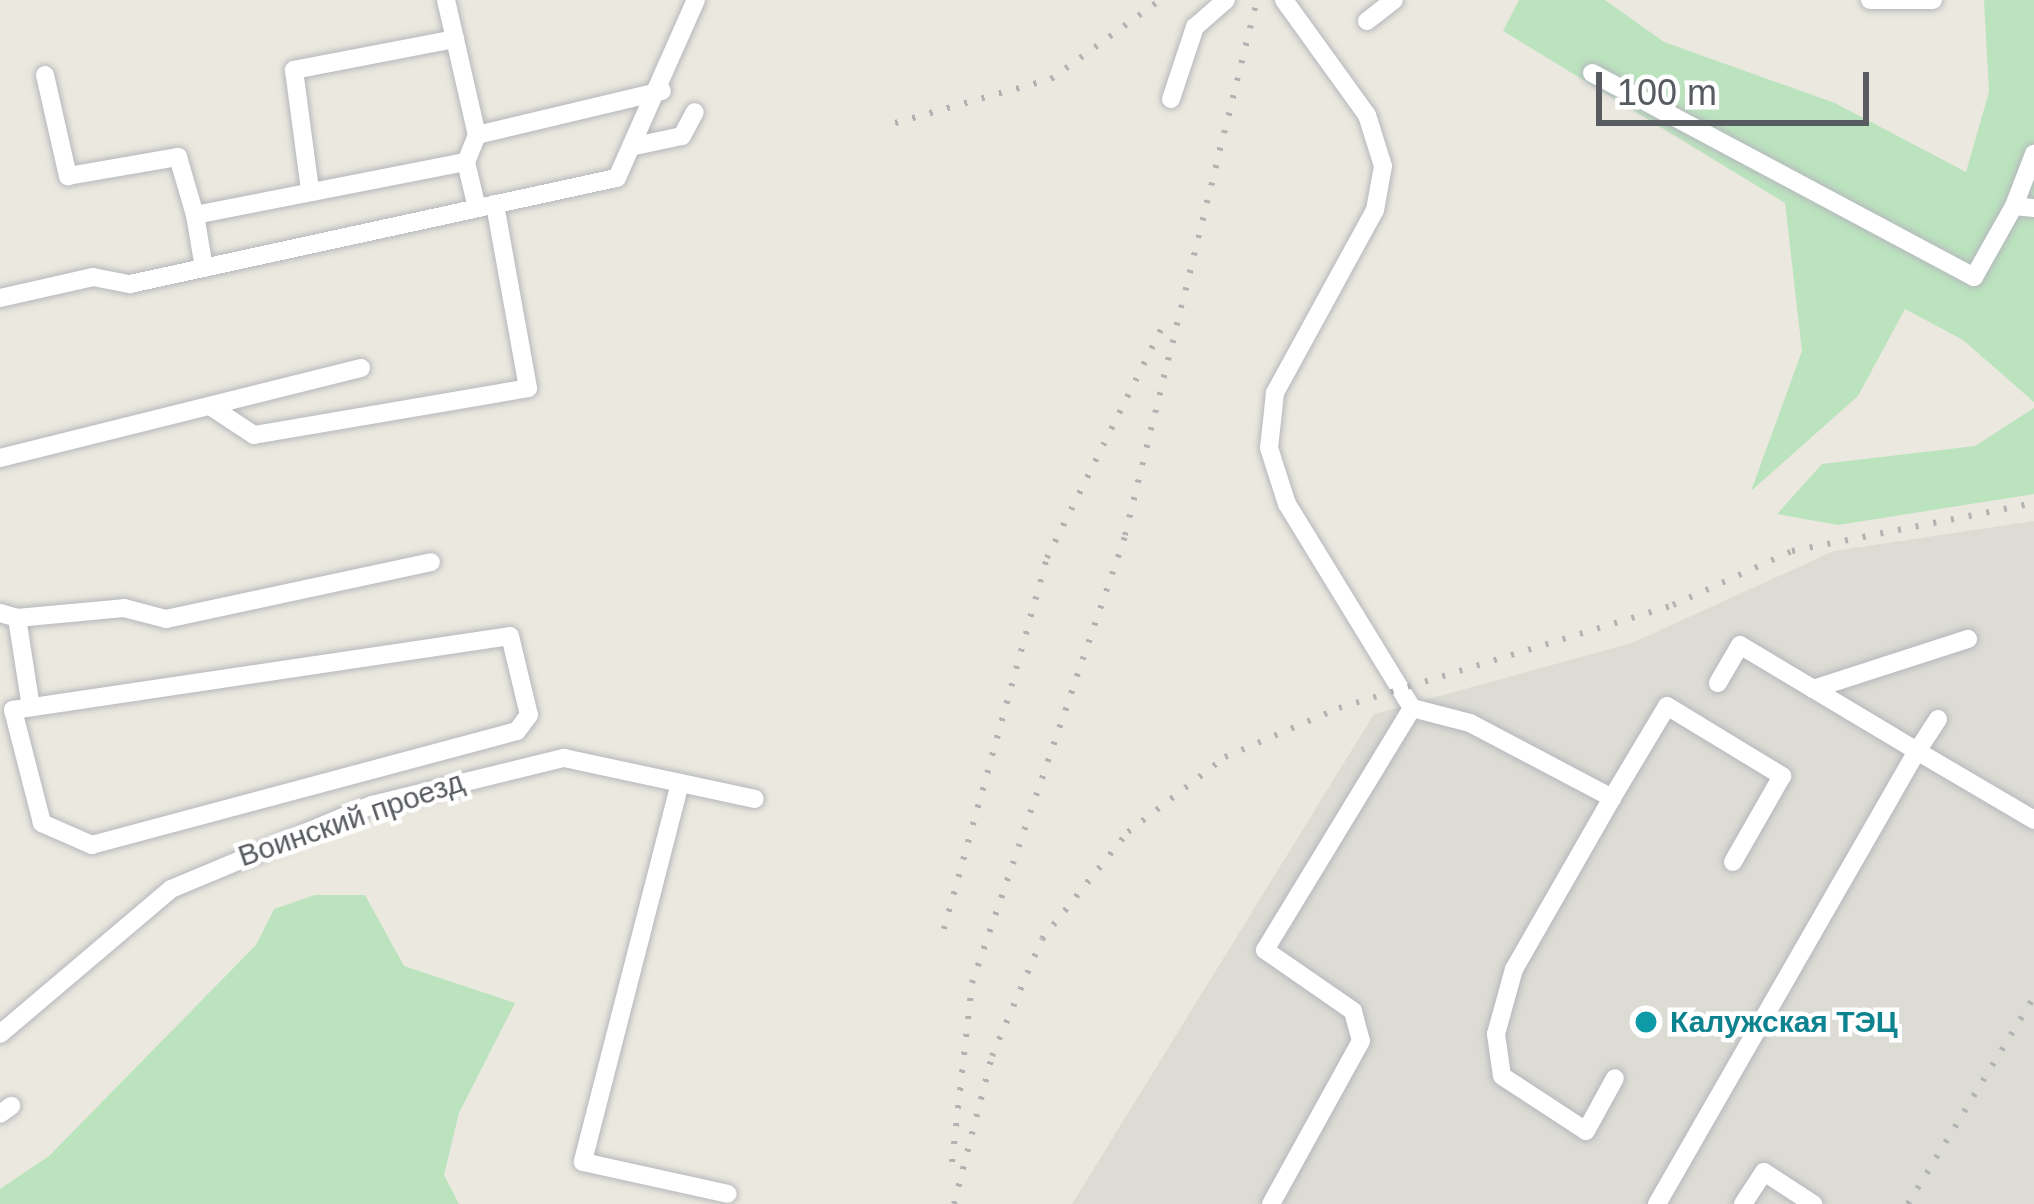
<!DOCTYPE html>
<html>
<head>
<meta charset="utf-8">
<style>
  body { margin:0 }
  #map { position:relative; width:2034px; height:1204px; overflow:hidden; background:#ebe9df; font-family:Helvetica,sans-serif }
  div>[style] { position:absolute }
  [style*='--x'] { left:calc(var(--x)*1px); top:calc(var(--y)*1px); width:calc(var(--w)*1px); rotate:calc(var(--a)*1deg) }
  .industrial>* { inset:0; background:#dcdbd4 }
  .green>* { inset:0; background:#bbe3be }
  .roads { filter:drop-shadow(0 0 3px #b5b7bc) drop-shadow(0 0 3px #b5b7bc) }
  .minor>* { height:18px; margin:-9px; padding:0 9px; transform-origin:9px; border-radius:9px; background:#fff }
  .rail>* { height:6px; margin-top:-3px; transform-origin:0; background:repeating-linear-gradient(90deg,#b1b2b2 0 3px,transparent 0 18px) }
  .dots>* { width:33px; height:33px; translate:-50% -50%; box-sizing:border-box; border:6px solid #fff; border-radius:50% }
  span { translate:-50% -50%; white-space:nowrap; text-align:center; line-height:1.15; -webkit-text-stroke:9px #fff; paint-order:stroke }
  .street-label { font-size:30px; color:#585b60 }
  .culture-label { font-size:30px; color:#0d838f; font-weight:700 }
  .left { translate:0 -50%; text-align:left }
  .scale { position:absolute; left:1596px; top:72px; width:273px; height:54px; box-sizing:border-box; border:6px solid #585b60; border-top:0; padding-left:15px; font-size:36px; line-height:42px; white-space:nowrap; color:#585b60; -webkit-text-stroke:9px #fff; paint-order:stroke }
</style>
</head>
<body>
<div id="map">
  <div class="industrial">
    <div style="clip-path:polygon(2034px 521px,2034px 1204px,1072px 1204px,1374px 714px,1632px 643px,1834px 551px)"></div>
  </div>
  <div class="green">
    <div style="clip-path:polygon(1519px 0,1605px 0,1664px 42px,1835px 103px,1966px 172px,1989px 92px,1984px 0,2034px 0,2034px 402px,1963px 340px,1905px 309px,1858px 396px,1751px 491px,1802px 351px,1785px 203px,1503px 31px)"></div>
    <div style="clip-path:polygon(2034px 408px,2034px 494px,1838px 525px,1777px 514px,1822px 464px,1975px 446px)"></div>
    <div style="clip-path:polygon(315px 895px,365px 895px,404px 966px,515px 1003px,459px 1113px,444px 1175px,459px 1204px,0 1204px,0 1189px,49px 1156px,256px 945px,274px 909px)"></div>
  </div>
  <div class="roads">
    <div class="minor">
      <div style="--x:446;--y:0;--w:139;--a:77.1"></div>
      <div style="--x:477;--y:135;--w:29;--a:112"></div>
      <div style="--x:466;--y:162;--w:47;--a:76.6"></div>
      <div style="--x:1284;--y:0;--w:142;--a:54.2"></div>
      <div style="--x:1367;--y:115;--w:53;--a:72.6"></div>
      <div style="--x:1383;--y:166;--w:45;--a:100.3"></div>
      <div style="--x:1375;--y:210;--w:209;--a:118.7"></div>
      <div style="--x:1275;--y:393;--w:55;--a:96.2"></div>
      <div style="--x:1269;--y:448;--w:59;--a:72.2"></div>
      <div style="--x:1287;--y:504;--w:239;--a:58.5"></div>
      <div style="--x:1412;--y:708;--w:60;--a:14.5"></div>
      <div style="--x:1470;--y:723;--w:161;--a:27.8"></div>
      <div style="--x:1612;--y:798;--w:107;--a:-59.1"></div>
      <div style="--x:1667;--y:706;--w:135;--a:31.3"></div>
      <div style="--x:1782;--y:776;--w:99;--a:119.7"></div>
      <div style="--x:1870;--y:0;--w:63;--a:0"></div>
      <div style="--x:1367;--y:21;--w:34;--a:-38"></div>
      <div style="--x:1592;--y:73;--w:433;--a:28.1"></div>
      <div style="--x:1974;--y:277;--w:81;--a:-60.6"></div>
      <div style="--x:2014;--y:206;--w:20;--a:6"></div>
      <div style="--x:45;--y:75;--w:104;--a:77.2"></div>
      <div style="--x:68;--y:176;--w:112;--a:-9.8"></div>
      <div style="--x:178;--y:157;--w:60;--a:73.7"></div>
      <div style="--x:1171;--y:99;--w:76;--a:-71.6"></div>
      <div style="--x:1195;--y:27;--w:41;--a:-41.1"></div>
      <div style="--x:477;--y:135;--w:190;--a:-13.4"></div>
      <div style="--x:635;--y:146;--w:48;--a:-12"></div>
      <div style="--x:682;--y:136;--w:27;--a:-62"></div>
      <div style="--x:310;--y:190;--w:121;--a:-97.6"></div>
      <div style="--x:294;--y:70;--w:164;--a:-10.9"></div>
      <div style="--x:2014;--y:206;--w:56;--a:-69"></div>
      <div style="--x:204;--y:268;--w:54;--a:-99.6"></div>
      <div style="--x:195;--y:215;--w:276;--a:-11.1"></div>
      <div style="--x:0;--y:298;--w:95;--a:-12.7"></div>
      <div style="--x:93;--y:277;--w:38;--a:11"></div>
      <div style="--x:130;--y:284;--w:498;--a:-12.3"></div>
      <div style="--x:617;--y:178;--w:195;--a:-66.1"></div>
      <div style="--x:213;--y:408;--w:49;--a:33.4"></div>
      <div style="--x:254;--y:435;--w:278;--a:-9.7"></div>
      <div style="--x:528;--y:388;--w:187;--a:-100.2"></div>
      <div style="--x:0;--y:458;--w:372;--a:-14"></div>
      <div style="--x:0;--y:613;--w:18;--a:16"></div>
      <div style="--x:17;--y:618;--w:90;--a:81.1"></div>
      <div style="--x:17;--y:618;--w:107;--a:-5.3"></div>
      <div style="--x:124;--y:608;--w:43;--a:14.7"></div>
      <div style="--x:166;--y:619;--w:271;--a:-12.1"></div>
      <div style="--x:510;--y:636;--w:81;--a:76.5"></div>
      <div style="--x:529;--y:715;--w:20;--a:127"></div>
      <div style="--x:517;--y:731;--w:440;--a:165"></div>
      <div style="--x:92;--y:845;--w:55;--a:-156.3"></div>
      <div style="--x:42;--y:823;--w:117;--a:-104.4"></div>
      <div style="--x:13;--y:710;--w:502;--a:-8.47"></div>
      <div style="--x:1813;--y:689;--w:163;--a:-17.9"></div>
      <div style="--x:1938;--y:719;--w:38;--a:123"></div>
      <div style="--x:1917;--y:751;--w:136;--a:30.5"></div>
      <div style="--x:680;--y:783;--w:391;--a:104.4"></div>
      <div style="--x:583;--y:1162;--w:148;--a:12.4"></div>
      <div style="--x:1612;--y:798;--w:197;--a:119.8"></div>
      <div style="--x:1514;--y:969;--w:67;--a:105.5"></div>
      <div style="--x:1496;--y:1034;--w:42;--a:81.9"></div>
      <div style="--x:1502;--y:1076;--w:100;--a:33.2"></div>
      <div style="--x:1586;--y:1131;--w:60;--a:-61.3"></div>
      <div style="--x:0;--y:1034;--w:224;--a:-40.3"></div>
      <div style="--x:171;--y:889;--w:218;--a:-22.7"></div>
      <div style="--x:372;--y:805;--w:198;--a:-13.8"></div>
      <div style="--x:564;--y:758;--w:195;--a:12.1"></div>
      <div style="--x:0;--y:1114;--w:14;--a:-36"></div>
      <div style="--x:1271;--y:1204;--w:186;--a:-61.1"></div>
      <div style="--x:1361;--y:1041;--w:31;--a:-105"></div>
      <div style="--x:1353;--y:1011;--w:107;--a:-145.3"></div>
      <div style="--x:1265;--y:950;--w:283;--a:-58.7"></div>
      <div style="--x:1657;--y:1204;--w:522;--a:-60.15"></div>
      <div style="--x:1917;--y:751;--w:206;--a:-149.1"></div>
      <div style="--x:1740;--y:645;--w:44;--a:120.1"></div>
      <div style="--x:1743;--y:1204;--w:38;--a:-57"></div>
      <div style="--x:1764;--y:1172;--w:59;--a:33.1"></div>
    </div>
  </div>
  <div class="rail">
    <div style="--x:895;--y:123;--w:162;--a:-15.8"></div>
    <div style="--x:1051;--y:79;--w:135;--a:-35.9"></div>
    <div style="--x:944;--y:929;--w:385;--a:-74.5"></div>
    <div style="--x:1047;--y:558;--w:256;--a:-63.5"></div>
    <div style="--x:952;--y:1162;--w:180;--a:-83.6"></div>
    <div style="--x:972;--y:983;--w:473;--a:-71.1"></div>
    <div style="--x:1125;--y:535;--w:551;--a:-76.14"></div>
    <div style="--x:954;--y:1204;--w:153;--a:-75.6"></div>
    <div style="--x:992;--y:1056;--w:127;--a:-66.9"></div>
    <div style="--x:1042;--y:939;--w:137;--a:-51.2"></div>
    <div style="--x:1128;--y:832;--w:123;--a:-37.7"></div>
    <div style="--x:1225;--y:757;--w:124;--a:-23.3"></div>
    <div style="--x:1339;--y:708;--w:350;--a:-17.1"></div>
    <div style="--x:1673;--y:605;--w:131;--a:-24.4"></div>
    <div style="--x:1792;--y:551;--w:247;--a:-11.2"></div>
    <div style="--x:1908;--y:1204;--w:242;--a:-58.7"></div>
  </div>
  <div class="dots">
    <div style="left:1646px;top:1022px;background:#0f9aa8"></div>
  </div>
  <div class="street-label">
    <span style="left:351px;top:819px;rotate:-19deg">Воинский проезд</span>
  </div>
  <div class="culture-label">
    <span class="left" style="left:1670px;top:1022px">Калужская ТЭЦ</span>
  </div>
  <div class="scale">100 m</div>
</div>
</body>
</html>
